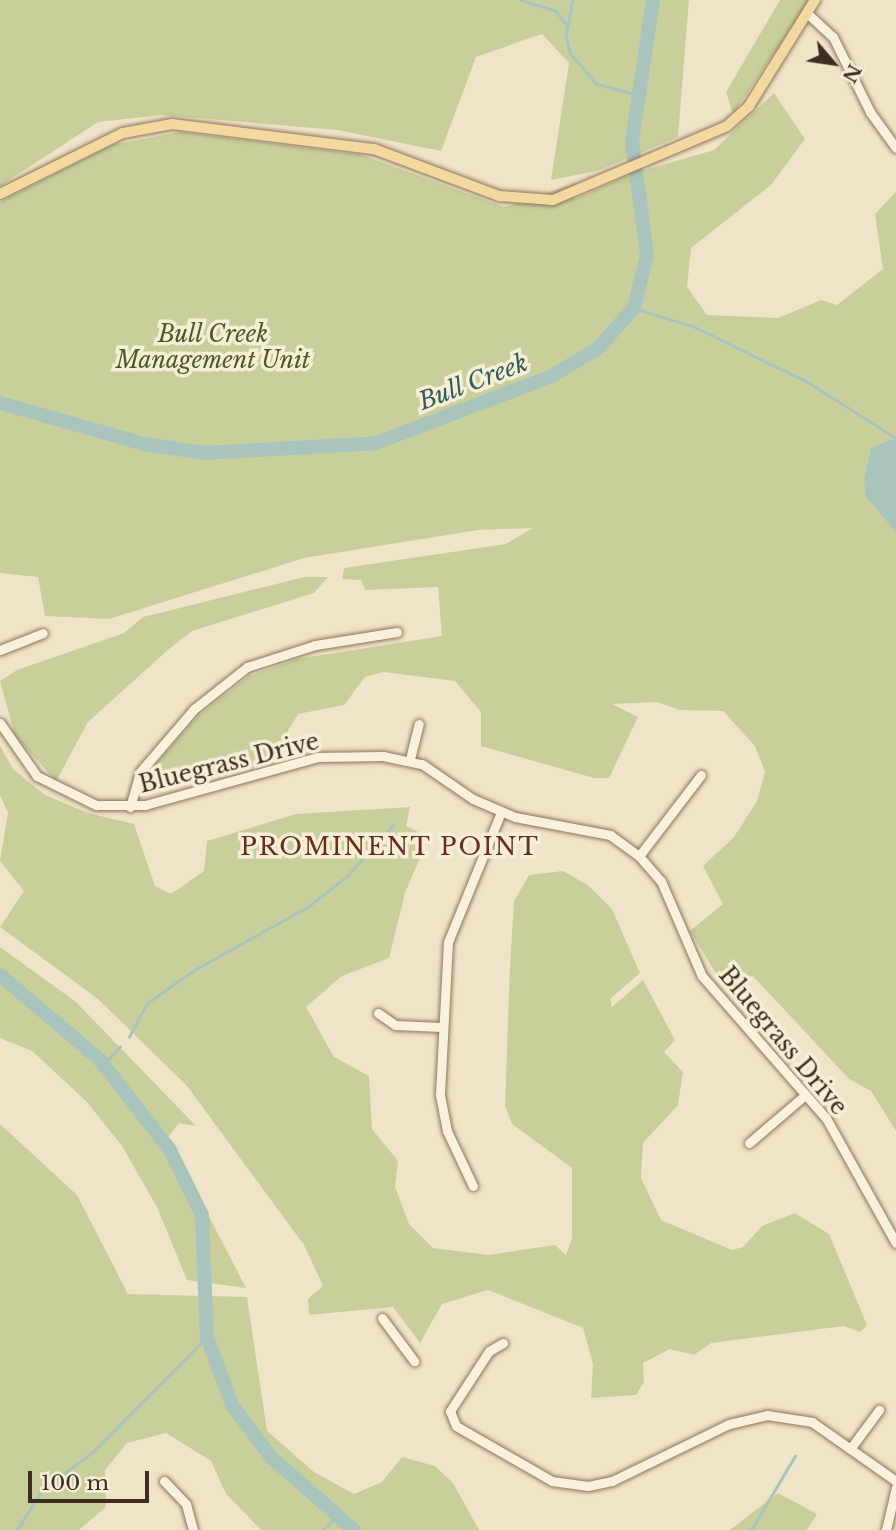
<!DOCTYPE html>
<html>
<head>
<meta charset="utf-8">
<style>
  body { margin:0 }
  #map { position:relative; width:896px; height:1530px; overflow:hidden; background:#f0e4c8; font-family:"Libre Baskerville",serif }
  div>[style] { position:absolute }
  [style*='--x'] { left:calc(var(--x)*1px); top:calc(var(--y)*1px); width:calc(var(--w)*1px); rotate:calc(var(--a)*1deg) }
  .green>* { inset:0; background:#c9cf9b }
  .water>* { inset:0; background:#a9c4bc }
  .stream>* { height:2.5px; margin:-1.25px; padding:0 1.25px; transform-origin:1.25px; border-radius:1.25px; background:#a9c4bc }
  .river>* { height:14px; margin:-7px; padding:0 7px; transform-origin:7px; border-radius:7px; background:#a9c4bc }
  .roads { filter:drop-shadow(0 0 2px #8d765c) drop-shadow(0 0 2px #8d765c) }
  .minor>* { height:9px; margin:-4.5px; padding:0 4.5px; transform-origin:4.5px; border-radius:4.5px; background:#faf1dc }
  .major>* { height:10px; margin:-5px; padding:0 5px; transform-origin:5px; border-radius:5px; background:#f3d9a0 }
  span { translate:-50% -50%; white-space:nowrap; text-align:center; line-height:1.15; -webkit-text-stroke:7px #f7eed8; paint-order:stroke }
  .park-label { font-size:23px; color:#4d5a26; font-style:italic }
  .street-label { font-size:23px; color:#3d2e20 }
  .water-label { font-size:24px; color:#2f5d5a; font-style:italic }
  .neighbourhood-label { font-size:24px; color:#6b2e1e; letter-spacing:2px }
  .north { position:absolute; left:798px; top:28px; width:70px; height:70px; -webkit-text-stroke:5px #f7eed8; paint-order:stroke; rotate:119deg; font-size:19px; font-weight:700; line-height:28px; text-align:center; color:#3d2e20 }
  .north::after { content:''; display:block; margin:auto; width:24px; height:32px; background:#3d2e20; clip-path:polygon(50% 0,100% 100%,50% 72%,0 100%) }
  .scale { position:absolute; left:28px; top:1471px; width:121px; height:32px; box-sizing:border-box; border:4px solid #3d2e20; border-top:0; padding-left:9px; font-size:21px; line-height:24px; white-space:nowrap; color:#3d2e20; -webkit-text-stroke:5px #f7eed8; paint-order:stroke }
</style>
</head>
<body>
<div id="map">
  <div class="green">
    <div style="clip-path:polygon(0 0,689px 0,678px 137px,597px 171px,551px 180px,569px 63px,542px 34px,476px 57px,441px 151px,337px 130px,162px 115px,98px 122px,0 186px)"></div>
    <div style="clip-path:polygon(780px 0,810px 0,733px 114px,726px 92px)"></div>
    <div style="clip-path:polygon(774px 93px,805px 139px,771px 185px,691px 248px,687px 287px,707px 315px,778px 318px,821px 300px,837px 305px,883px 269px,875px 214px,896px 192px,896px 1131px,871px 1091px,849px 1079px,752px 975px,730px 996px,690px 931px,723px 904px,703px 866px,734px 837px,757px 801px,765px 772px,755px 746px,723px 711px,680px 710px,657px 702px,612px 704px,638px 717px,609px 778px,594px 778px,481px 746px,481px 712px,455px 681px,383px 672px,365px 677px,344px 705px,298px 714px,271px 759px,142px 791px,152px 768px,199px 715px,249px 676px,297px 659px,442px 636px,438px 587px,365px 590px,361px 580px,342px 579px,344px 568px,506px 544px,533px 528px,478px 530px,304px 558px,109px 619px,45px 616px,38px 577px,0 573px,0 202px,111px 145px,180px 132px,362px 155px,504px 207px,576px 183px,575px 199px,631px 174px,714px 150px)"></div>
    <div style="clip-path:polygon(305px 577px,328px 577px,314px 593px,192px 631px,169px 649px,88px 722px,56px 781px,15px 736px,0 681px,17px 670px,124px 633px,143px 617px)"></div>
    <div style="clip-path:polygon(0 746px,13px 769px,45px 795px,88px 813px,134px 824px,155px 886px,171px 894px,204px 871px,207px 841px,296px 814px,410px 807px,406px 826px,429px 837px,405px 893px,389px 958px,342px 976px,306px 1007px,334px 1057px,369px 1076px,372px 1129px,398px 1161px,395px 1187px,409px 1224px,433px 1248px,489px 1255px,555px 1245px,566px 1255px,572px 1238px,572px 1168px,512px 1124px,505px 1106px,510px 966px,514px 901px,529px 875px,563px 871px,589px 886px,612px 909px,640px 973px,610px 999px,612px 1007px,643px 980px,675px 1040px,664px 1052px,683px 1072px,678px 1105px,643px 1143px,641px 1178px,661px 1220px,732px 1250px,743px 1247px,762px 1226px,795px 1213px,829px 1234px,867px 1325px,860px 1332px,844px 1326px,711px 1343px,694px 1355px,670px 1349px,643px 1363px,644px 1382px,636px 1395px,591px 1398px,593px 1364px,583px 1328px,488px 1290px,442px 1304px,420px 1343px,393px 1307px,309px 1315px,308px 1299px,323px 1286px,304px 1245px,187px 1086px,98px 999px,0 927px,24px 891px,0 861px,8px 813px,0 795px)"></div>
    <div style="clip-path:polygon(0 947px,76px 1002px,196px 1126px,179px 1123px,168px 1137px,246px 1288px,187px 1280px,157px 1207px,122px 1146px,86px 1101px,32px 1051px,0 1038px)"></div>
    <div style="clip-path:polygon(0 1124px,77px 1195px,128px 1294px,247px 1297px,267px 1431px,314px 1472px,354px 1494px,382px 1482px,402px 1457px,435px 1466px,453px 1483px,479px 1530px,261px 1530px,226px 1494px,211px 1461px,166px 1433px,127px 1443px,105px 1470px,106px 1507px,79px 1530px,0 1530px)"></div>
    <div style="clip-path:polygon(778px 1493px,817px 1514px,807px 1530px,730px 1530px)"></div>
  </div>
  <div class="water">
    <div style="clip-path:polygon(895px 438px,896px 439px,896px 532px,866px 497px,864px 480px,871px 448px)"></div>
  </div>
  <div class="stream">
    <div style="--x:521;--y:0;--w:37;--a:17"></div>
    <div style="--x:556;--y:11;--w:18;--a:52"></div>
    <div style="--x:573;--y:0;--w:36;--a:101"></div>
    <div style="--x:566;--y:35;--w:18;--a:77"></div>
    <div style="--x:570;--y:53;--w:41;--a:48.9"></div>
    <div style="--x:597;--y:84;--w:43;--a:14.7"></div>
    <div style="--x:634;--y:308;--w:64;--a:17.3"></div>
    <div style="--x:695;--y:327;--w:126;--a:26"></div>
    <div style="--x:808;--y:382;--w:104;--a:32.5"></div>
    <div style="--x:129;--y:1037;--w:38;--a:-62"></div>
    <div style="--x:147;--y:1003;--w:60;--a:-34.8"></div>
    <div style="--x:196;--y:969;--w:129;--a:-29.1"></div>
    <div style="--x:309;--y:906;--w:48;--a:-38.3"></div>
    <div style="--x:347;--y:876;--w:69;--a:-48"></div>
    <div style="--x:103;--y:1065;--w:25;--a:-47"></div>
    <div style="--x:17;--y:1530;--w:47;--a:-58"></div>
    <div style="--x:42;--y:1490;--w:65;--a:-36.9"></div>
    <div style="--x:94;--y:1451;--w:161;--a:-45.3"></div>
    <div style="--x:323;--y:1530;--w:17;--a:-45"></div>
    <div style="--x:751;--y:1530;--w:86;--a:-59.3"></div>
  </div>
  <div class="river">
    <div style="--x:0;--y:403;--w:150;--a:15.9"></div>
    <div style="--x:144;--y:444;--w:62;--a:8.4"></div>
    <div style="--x:205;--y:453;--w:171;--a:-3.3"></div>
    <div style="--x:376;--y:443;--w:186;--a:-20.8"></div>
    <div style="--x:550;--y:377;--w:55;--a:-30.8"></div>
    <div style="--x:597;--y:349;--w:55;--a:-47.9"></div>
    <div style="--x:634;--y:308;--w:55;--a:-76.2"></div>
    <div style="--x:647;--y:255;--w:115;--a:-97.5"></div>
    <div style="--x:632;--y:141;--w:143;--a:-81.5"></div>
    <div style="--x:0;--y:975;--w:130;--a:40.3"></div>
    <div style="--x:99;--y:1059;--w:115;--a:52"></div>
    <div style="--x:170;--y:1150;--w:72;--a:63.8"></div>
    <div style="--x:202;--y:1215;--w:122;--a:87.7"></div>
    <div style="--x:207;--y:1337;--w:72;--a:69.8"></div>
    <div style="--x:232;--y:1405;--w:66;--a:53"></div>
    <div style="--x:272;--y:1458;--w:109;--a:41.3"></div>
  </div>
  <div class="roads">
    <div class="minor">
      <div style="--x:807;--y:13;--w:35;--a:43"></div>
      <div style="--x:833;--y:37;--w:84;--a:63.7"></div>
      <div style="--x:870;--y:112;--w:44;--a:54.2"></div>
      <div style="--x:0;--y:650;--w:46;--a:-21.6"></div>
      <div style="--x:0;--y:723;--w:65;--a:55.1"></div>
      <div style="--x:37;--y:776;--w:66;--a:26.2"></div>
      <div style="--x:96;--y:805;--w:49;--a:0"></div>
      <div style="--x:145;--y:805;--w:180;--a:-15.5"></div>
      <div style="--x:318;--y:757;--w:65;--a:-0.9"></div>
      <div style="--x:383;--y:756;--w:40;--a:12"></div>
      <div style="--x:422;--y:764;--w:62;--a:34.5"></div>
      <div style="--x:473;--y:799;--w:46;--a:23.2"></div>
      <div style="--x:515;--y:817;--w:97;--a:10.7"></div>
      <div style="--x:610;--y:835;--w:36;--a:36"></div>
      <div style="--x:639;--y:856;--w:33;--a:49"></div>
      <div style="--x:661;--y:881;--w:103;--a:66.7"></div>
      <div style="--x:702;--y:976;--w:189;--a:48.9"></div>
      <div style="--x:826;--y:1118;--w:143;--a:60.8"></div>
      <div style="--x:410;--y:759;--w:36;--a:-76"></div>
      <div style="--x:130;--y:807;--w:36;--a:-74"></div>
      <div style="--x:140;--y:772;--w:83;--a:-49.4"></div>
      <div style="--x:194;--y:709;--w:68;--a:-38.4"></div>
      <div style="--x:247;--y:667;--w:71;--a:-17.9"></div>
      <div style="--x:315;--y:645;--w:83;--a:-9"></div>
      <div style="--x:639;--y:856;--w:102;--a:-52.6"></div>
      <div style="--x:378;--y:1013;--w:21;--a:35"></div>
      <div style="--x:395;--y:1025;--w:47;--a:2.4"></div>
      <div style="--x:749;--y:1143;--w:74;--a:-40.6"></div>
      <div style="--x:473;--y:1186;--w:61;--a:-115.3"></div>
      <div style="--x:447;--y:1131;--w:38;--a:-101"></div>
      <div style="--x:440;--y:1094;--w:152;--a:-87"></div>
      <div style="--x:448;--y:942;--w:140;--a:-67.8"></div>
      <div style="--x:382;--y:1318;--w:54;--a:53.3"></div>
      <div style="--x:503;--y:1343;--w:16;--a:150"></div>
      <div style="--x:489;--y:1351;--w:72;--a:123"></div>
      <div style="--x:450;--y:1411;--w:16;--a:68"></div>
      <div style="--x:456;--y:1426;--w:111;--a:29.8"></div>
      <div style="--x:552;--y:1481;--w:36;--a:8"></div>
      <div style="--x:588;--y:1486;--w:25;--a:-12"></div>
      <div style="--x:612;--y:1481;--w:130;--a:-26"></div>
      <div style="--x:729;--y:1424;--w:39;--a:-13"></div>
      <div style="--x:767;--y:1415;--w:46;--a:8.8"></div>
      <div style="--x:812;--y:1422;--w:103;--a:35.1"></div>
      <div style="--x:850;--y:1449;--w:49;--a:-53.4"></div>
      <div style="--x:164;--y:1481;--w:32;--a:46"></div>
      <div style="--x:186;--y:1504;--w:27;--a:75"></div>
      <div style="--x:886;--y:1530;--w:44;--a:-76.9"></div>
    </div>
    <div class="major">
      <div style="--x:0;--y:194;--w:137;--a:-26.4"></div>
      <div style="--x:123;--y:133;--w:50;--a:-10.4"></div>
      <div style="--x:172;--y:124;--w:204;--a:7.1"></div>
      <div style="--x:374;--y:149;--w:134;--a:20.6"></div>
      <div style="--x:499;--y:196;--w:54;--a:4.2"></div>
      <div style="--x:553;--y:200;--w:189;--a:-23"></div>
      <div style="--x:727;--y:126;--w:30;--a:-42"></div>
      <div style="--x:749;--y:106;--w:125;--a:-58.1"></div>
    </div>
  </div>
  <div class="park-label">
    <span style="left:213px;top:347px">Bull Creek<br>Management Unit</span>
  </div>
  <div class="street-label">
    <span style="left:229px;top:763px;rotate:-14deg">Bluegrass Drive</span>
    <span style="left:783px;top:1041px;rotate:50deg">Bluegrass Drive</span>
  </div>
  <div class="water-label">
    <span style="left:473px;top:382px;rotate:-21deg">Bull Creek</span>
  </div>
  <div class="neighbourhood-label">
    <span style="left:390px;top:847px">PROMINENT POINT</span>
  </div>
  <div class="north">N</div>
  <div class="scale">100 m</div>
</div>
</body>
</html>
